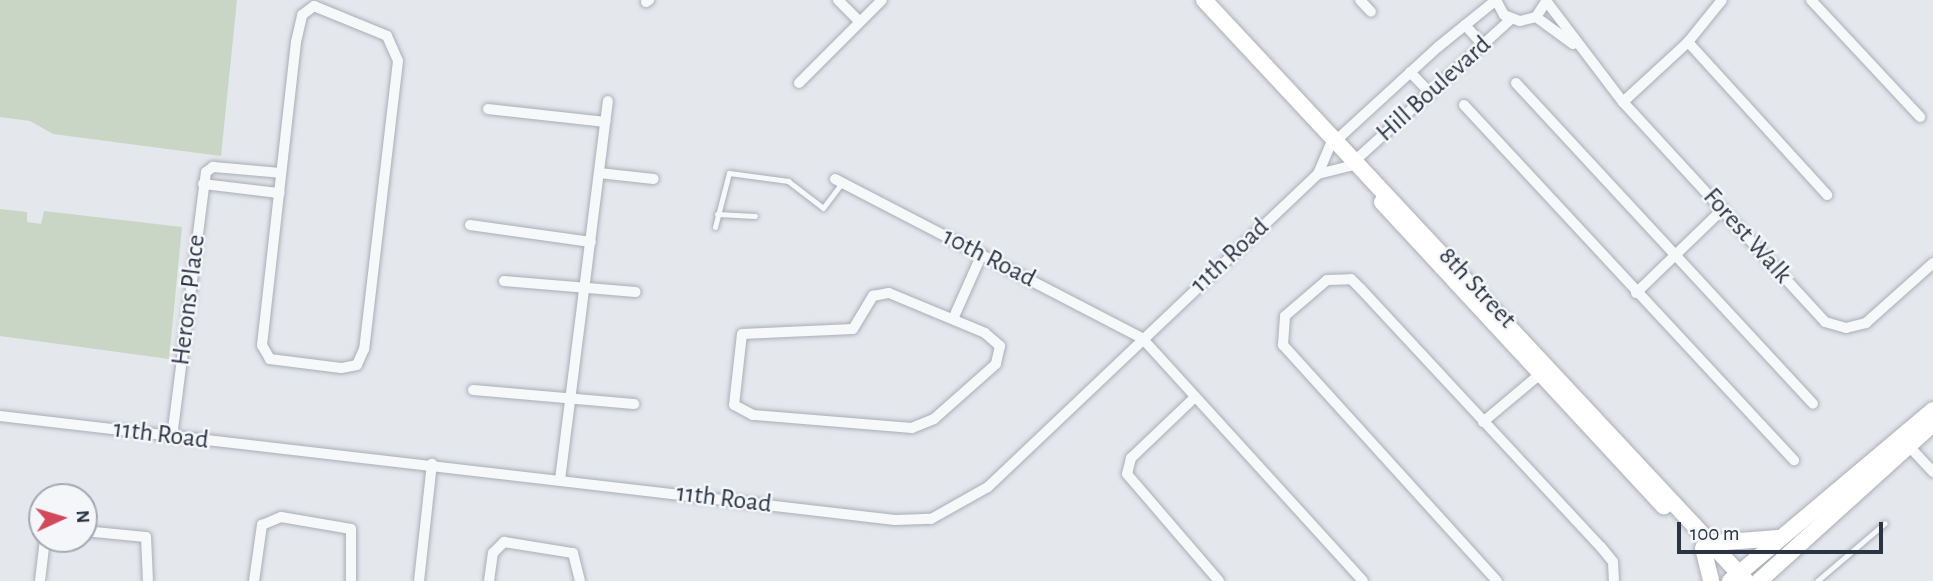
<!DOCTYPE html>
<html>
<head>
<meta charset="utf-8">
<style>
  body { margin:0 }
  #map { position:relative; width:1933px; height:581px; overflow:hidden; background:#e4e7ec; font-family:"Alegreya Sans",sans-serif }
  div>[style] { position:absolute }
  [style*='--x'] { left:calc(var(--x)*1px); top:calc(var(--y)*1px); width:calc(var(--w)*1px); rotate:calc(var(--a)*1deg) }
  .green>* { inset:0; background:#c9d6c5 }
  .roads { filter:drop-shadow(0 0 2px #a9aeb7) drop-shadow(0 0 2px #a9aeb7) }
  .lane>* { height:5px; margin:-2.5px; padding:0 2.5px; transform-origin:2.5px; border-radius:2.5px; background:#f7f8fa }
  .street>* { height:10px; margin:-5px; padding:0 5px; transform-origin:5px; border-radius:5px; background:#f7f8fa }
  .secondary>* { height:16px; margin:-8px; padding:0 8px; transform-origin:8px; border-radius:8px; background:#fff }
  span { translate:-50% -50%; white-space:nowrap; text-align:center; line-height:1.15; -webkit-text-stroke:5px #f4f6f9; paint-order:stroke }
  .street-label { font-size:26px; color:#2b3445 }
  .north { position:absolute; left:28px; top:483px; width:70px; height:70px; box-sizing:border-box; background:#f4f6f9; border:2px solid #a4a8b1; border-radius:50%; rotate:86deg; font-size:19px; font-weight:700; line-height:28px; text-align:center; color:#2b3445 }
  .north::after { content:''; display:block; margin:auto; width:24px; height:32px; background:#d1495b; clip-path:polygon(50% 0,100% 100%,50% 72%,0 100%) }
  .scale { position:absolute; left:1677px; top:522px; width:206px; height:32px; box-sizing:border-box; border:4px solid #2b3445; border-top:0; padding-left:9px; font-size:21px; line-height:24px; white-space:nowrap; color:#2b3445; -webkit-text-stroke:5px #f4f6f9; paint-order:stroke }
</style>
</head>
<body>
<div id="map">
  <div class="green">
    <div style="clip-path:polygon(0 0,237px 0,221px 156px,53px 134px,30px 121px,0 117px)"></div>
    <div style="clip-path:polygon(0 209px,27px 212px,27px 222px,41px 224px,44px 211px,182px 227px,169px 359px,0 336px)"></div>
  </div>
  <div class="roads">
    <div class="lane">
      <div style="--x:717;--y:214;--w:38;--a:3"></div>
      <div style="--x:715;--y:227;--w:56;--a:-75.5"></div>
      <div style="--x:729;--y:173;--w:60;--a:7.7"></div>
      <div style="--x:788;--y:181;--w:44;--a:37.6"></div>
      <div style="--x:823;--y:208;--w:31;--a:-53"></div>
      <div style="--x:1817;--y:581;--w:89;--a:-40.5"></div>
    </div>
    <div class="street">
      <div style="--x:838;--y:0;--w:30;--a:45"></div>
      <div style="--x:1360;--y:0;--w:16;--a:47"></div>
      <div style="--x:1811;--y:0;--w:160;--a:47"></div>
      <div style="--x:646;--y:2;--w:4;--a:-34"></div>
      <div style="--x:1547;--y:2;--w:126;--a:52.8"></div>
      <div style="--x:1623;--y:102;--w:299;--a:47.4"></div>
      <div style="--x:1825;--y:322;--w:22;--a:16"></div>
      <div style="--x:1846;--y:328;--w:21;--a:-14"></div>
      <div style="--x:1866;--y:323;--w:90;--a:-41.8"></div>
      <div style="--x:314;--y:6;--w:79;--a:22.3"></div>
      <div style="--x:387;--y:36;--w:27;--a:66"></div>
      <div style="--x:398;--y:61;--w:290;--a:96.7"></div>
      <div style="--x:364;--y:349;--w:17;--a:114"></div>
      <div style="--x:357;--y:365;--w:16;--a:169"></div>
      <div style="--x:341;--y:368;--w:72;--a:-172.8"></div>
      <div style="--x:270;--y:359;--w:16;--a:-120"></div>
      <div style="--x:262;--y:345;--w:305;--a:-83.6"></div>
      <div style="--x:296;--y:42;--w:28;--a:-77"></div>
      <div style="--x:302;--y:15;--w:15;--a:-37"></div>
      <div style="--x:1536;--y:17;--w:46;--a:36.1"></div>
      <div style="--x:1465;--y:25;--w:27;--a:48"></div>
      <div style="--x:1688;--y:42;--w:207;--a:47.7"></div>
      <div style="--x:1410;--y:72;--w:29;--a:46"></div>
      <div style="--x:799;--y:83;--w:117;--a:-45"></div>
      <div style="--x:1516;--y:83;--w:437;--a:47.2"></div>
      <div style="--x:1623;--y:102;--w:88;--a:-42.7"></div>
      <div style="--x:1688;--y:42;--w:54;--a:-51"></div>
      <div style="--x:1464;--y:105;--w:485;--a:47.1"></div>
      <div style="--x:488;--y:109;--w:118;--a:6.3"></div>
      <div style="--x:599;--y:173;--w:55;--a:6.2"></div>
      <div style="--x:1318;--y:174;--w:32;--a:-14"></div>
      <div style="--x:1349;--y:166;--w:219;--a:-42.2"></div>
      <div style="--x:835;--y:179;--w:346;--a:27.4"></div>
      <div style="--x:1142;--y:338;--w:328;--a:47.7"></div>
      <div style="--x:203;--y:184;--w:77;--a:6.8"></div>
      <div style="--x:470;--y:225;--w:122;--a:8"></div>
      <div style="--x:504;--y:281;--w:132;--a:4.8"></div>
      <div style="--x:889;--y:293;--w:104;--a:22.6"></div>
      <div style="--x:985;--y:333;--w:20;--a:41"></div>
      <div style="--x:1000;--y:346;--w:18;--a:103"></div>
      <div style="--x:996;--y:364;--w:83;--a:138.4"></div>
      <div style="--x:934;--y:419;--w:24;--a:158"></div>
      <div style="--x:912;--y:428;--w:160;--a:-175.3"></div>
      <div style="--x:753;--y:415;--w:21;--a:-152"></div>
      <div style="--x:734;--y:405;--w:71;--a:-83.6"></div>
      <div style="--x:742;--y:334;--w:111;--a:-2.6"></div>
      <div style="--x:853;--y:329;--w:39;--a:-59"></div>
      <div style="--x:873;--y:296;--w:16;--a:-11"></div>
      <div style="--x:1636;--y:293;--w:121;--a:-44"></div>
      <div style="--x:953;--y:319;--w:71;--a:-66"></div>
      <div style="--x:473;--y:390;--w:162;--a:5"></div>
      <div style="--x:1193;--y:399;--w:86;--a:136.4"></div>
      <div style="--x:1131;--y:458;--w:16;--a:104"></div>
      <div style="--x:1127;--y:474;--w:141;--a:49.3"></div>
      <div style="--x:0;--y:416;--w:901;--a:6.63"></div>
      <div style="--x:895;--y:520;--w:36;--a:-2"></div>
      <div style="--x:931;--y:519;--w:65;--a:-29.3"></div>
      <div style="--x:988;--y:487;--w:455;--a:-43.5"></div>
      <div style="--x:1318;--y:174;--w:30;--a:-67"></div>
      <div style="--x:1330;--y:146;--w:147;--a:-42.5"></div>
      <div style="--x:1438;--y:47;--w:75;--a:-39"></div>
      <div style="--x:1496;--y:0;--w:17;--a:62"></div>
      <div style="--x:1504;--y:15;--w:17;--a:21"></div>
      <div style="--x:1520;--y:21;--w:16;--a:-14"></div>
      <div style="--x:1536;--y:17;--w:20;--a:-57"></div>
      <div style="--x:1483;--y:422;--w:81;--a:-40"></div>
      <div style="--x:172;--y:437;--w:267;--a:-82.7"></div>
      <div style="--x:206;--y:172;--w:9;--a:-36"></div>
      <div style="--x:213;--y:167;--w:68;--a:5"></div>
      <div style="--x:1906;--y:443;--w:40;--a:47"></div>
      <div style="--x:560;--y:480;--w:382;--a:-82.8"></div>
      <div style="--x:84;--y:531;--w:62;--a:5.5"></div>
      <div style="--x:146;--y:537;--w:44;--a:87.4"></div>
      <div style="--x:40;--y:581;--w:42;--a:-83.2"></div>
      <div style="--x:254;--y:581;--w:57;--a:-81.9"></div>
      <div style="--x:262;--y:525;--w:21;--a:-23"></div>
      <div style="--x:281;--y:517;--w:71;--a:9.7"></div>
      <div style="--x:351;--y:529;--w:52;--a:90"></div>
      <div style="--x:419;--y:581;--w:118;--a:-83.7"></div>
      <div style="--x:489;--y:581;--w:28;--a:-82"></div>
      <div style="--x:493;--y:553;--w:16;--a:-45"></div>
      <div style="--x:504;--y:542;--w:70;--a:9.1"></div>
      <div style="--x:573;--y:553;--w:29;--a:76"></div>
      <div style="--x:1497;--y:581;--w:319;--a:-132.2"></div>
      <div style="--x:1283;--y:345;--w:29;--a:-86"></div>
      <div style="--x:1285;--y:316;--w:55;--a:-40.6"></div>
      <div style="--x:1327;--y:280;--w:24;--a:-2"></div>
      <div style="--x:1351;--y:279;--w:14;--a:45"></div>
      <div style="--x:1361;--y:289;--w:352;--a:47.1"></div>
      <div style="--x:1601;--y:547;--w:19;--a:51"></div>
      <div style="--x:1613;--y:562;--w:19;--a:87"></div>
    </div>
    <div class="secondary">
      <div style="--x:1204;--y:0;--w:795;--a:46.99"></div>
      <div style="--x:1382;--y:202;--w:415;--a:47.2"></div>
      <div style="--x:1712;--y:543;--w:67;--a:-4.3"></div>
      <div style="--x:1703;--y:548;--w:34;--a:76"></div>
      <div style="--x:1730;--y:581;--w:265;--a:-40.1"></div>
      <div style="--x:1759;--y:581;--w:234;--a:-42.1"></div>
    </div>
  </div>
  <div class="street-label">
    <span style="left:1434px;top:89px;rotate:-42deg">Hill Boulevard</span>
    <span style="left:1747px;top:236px;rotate:48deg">Forest Walk</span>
    <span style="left:1230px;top:256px;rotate:-43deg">11th Road</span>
    <span style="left:989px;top:258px;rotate:27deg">10th Road</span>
    <span style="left:1477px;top:288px;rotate:47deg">8th Street</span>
    <span style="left:189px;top:300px;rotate:-83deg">Herons Place</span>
    <span style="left:161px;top:435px;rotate:7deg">11th Road</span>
    <span style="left:724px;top:499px;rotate:7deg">11th Road</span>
  </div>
  <div class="north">N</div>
  <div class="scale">100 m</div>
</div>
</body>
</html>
